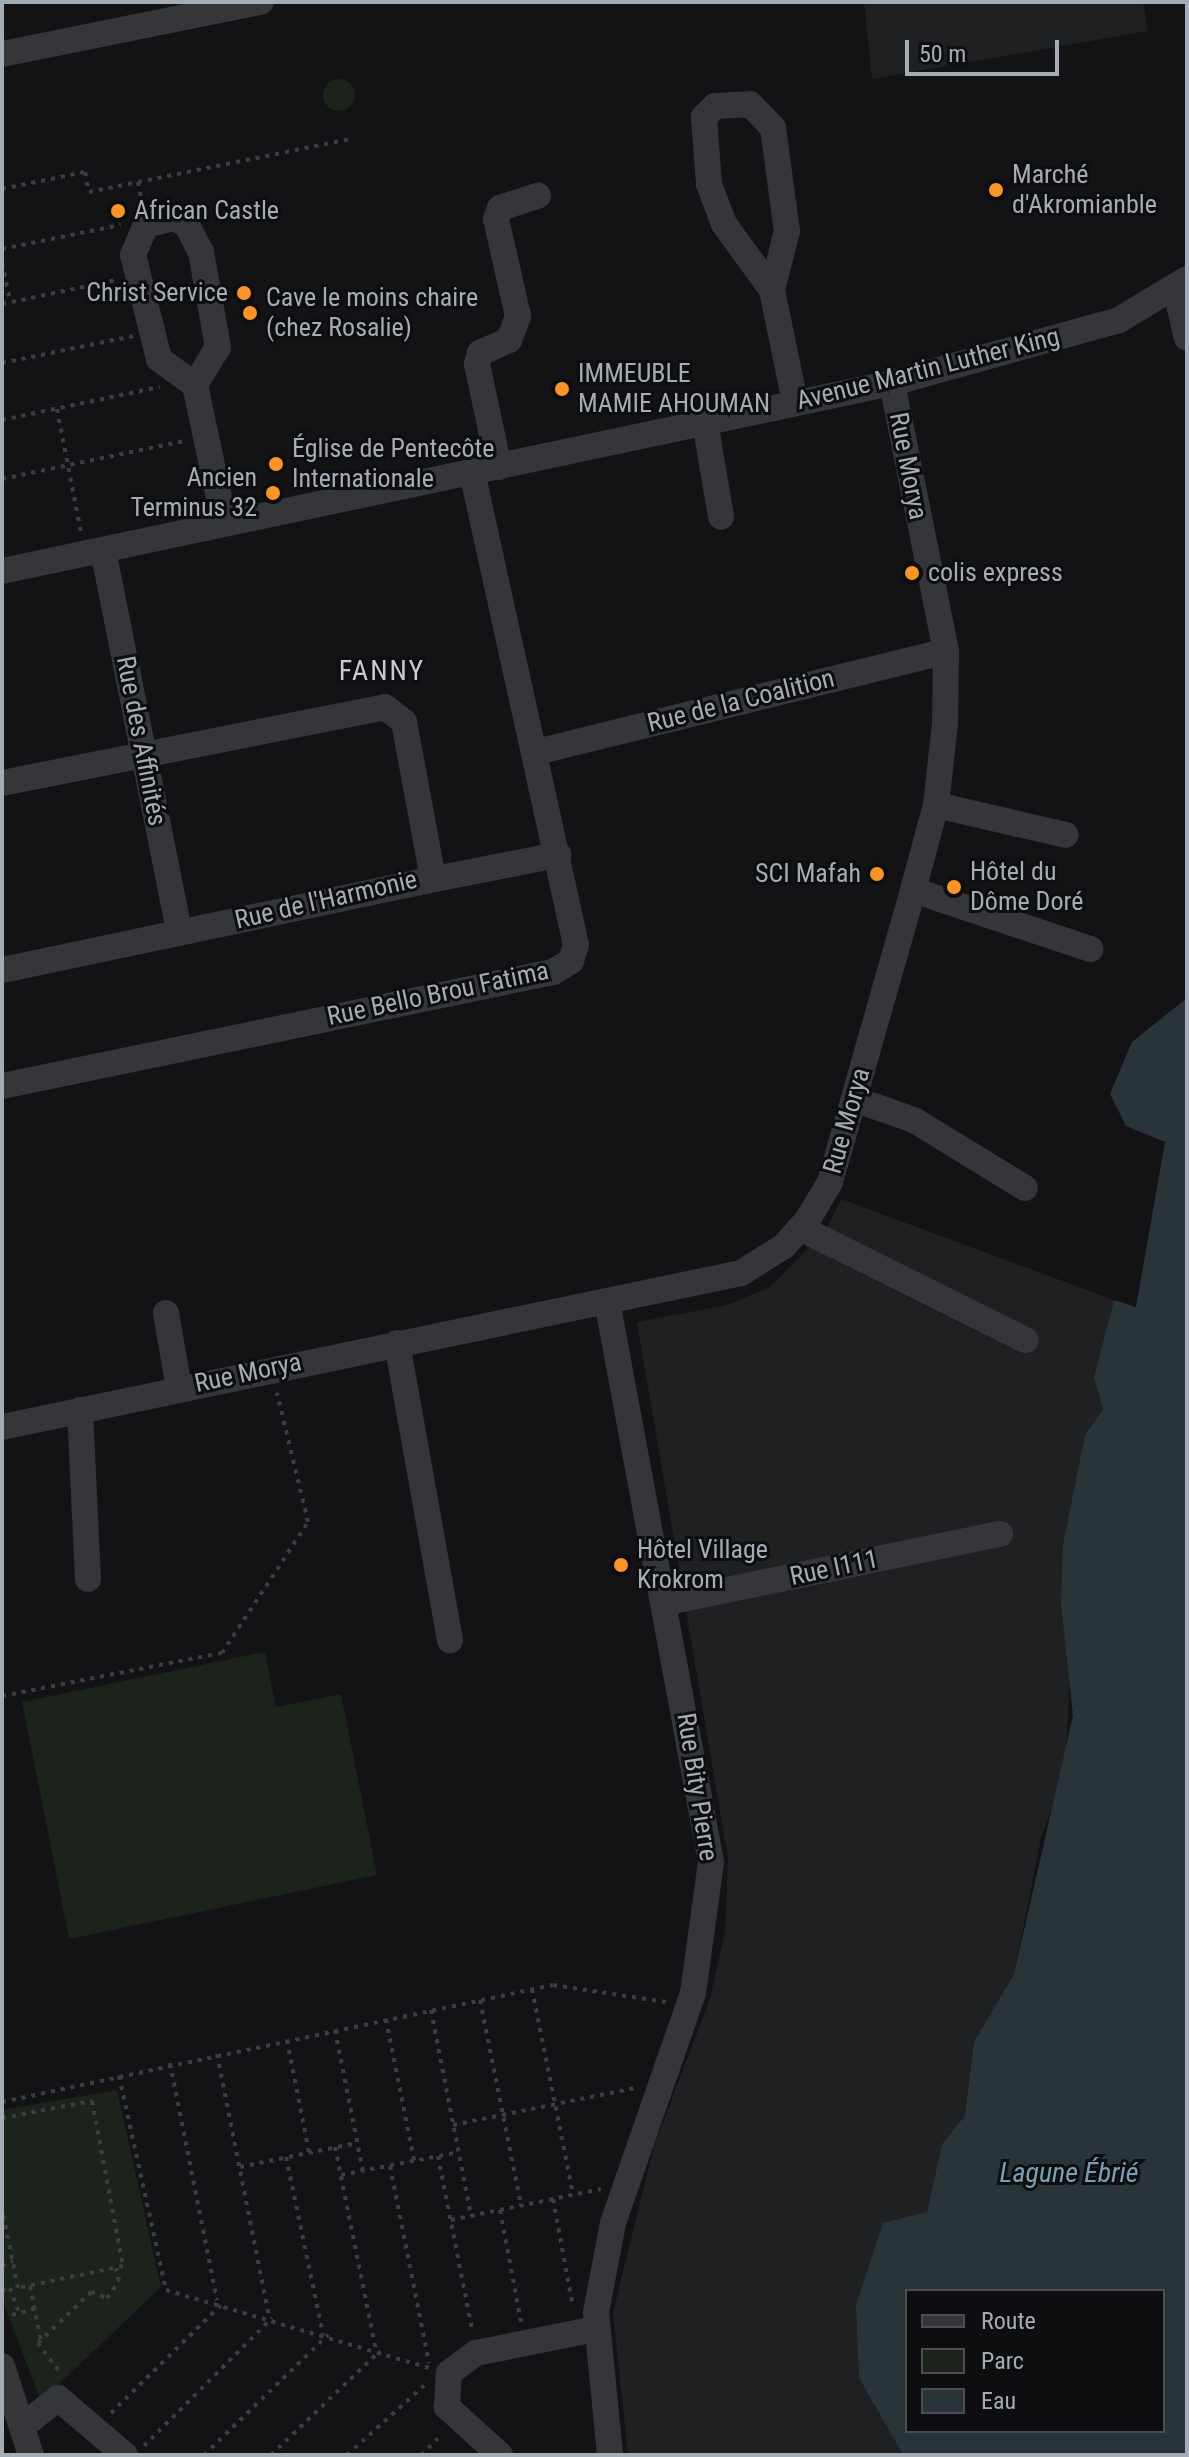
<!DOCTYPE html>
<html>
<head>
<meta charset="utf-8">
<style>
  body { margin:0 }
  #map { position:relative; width:1189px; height:2457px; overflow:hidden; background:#131315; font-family:"Roboto Condensed",sans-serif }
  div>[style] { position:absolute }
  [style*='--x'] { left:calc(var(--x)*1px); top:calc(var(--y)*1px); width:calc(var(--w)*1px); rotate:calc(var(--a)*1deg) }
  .built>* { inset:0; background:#1f2022 }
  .green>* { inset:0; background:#1b231b }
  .round { border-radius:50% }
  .water>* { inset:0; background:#293439 }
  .path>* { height:4px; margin-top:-2px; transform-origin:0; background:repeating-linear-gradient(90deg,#3a3d41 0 4px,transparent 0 10px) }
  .minor>* { height:26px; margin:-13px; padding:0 13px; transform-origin:13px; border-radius:13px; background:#34363a }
  .dots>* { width:22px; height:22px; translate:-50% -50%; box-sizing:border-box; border:4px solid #0e0e10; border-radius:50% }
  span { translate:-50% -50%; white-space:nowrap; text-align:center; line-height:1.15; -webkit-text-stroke:6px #0e0e10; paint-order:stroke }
  .poi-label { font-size:26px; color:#a4acb6 }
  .left { translate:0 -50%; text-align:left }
  .right { translate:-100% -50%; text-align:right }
  .street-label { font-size:26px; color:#a4acb6 }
  .neighbourhood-label { font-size:28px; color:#c5cbd2; letter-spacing:2px }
  .water-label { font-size:28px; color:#7aa0b3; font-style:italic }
  .frame { position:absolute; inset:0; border:4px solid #a4acb6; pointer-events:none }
  .legend { position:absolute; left:905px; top:2289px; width:260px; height:144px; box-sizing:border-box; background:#0e0e10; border:2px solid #4a4d52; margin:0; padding:10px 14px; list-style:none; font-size:24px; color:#a4acb6 }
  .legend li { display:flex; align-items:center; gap:16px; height:40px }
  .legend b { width:40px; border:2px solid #4a4d52 }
  .scale { position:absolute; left:905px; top:40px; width:154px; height:36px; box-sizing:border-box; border:4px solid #a4acb6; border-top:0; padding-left:10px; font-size:24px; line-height:28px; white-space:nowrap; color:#a4acb6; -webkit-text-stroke:6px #0e0e10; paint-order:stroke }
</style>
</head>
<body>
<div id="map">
  <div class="built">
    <div style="clip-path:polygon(864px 2px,1143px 2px,1148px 31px,872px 79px)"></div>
    <div style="clip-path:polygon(841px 1199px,1114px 1300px,1094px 1377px,1103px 1410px,1085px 1435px,1080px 1480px,1065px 1772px,1041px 1838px,1014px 1974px,974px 2042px,966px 2116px,942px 2144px,927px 2212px,859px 2378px,903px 2455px,628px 2455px,613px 2313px,654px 2146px,710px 1999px,725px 1932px,728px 1858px,637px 1322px,727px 1305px,770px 1287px,826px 1230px)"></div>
  </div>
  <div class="green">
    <div class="round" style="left:323px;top:79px;width:32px;height:32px"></div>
    <div style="clip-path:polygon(265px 1652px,276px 1707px,341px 1694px,377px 1875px,69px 1939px,22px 1702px)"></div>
    <div style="clip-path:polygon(117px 2090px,161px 2287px,41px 2401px,2px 2299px,2px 2110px)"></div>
  </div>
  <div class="water">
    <div style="clip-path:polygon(evenodd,1187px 998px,1187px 2455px,903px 2455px,859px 2378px,856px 2306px,883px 2223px,927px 2212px,942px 2144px,965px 2116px,974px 2042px,1014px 1974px,1073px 1716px,1061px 1603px,1063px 1545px,1085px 1435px,1103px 1410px,1094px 1377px,1114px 1300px,1136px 1307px,1165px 1142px,1126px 1126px,1110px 1094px,1132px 1042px,1187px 998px,907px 2291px,1163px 2291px,1163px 2431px,907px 2431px,907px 2291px)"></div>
  </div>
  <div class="path">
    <div style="--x:138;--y:182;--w:21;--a:79"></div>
    <div style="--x:2;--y:189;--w:85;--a:-11.6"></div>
    <div style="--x:85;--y:172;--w:20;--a:79"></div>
    <div style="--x:89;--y:192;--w:265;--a:-11.5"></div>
    <div style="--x:2;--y:249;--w:121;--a:-11.4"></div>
    <div style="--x:2;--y:263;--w:40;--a:78"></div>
    <div style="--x:2;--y:304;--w:117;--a:-11.8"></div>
    <div style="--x:2;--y:363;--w:134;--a:-11.6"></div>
    <div style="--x:57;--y:409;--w:125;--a:79"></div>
    <div style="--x:2;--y:420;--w:161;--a:-11.8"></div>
    <div style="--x:2;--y:479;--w:186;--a:-11.8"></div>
    <div style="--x:2;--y:1696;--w:224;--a:-11.1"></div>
    <div style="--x:222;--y:1653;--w:157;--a:-56.7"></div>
    <div style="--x:308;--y:1522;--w:133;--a:-103.5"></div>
    <div style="--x:532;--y:1989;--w:210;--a:78.7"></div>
    <div style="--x:480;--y:2000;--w:210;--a:78.7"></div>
    <div style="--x:431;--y:2010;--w:210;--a:79"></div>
    <div style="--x:386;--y:2019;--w:145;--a:78.8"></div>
    <div style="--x:335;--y:2030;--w:144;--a:78.8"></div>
    <div style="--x:287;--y:2040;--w:114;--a:78.9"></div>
    <div style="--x:217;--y:2054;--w:267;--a:78.8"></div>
    <div style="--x:170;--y:2063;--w:242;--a:78.8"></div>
    <div style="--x:119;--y:2076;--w:219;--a:77.6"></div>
    <div style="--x:166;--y:2290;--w:274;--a:16.5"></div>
    <div style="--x:2;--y:2102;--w:563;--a:-11.99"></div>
    <div style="--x:553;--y:1985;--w:114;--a:8.6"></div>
    <div style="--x:2;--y:2118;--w:92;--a:-10.7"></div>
    <div style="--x:92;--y:2101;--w:168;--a:79.4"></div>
    <div style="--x:123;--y:2266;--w:107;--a:168.2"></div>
    <div style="--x:18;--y:2288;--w:81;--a:-101.4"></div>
    <div style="--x:453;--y:2125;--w:186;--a:-11.5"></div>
    <div style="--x:335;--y:2147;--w:207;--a:78.6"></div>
    <div style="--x:438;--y:2156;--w:177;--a:78.9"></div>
    <div style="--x:286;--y:2157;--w:181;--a:78.2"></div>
    <div style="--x:390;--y:2166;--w:201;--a:78.8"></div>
    <div style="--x:240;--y:2167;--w:119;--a:-11.6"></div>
    <div style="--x:341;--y:2175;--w:120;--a:-11"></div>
    <div style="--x:553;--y:2199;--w:110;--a:79.5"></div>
    <div style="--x:500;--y:2210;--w:114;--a:79.4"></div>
    <div style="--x:451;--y:2220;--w:153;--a:-11.7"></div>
    <div style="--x:2;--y:2266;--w:12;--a:-24"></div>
    <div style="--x:30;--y:2286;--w:56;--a:78.7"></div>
    <div style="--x:2;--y:2291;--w:9;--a:-21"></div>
    <div style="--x:10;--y:2288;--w:27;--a:70"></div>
    <div style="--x:12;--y:2315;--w:24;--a:-15"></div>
    <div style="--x:58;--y:2370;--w:34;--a:-127"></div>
    <div style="--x:38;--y:2343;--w:74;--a:-43.9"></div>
    <div style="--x:91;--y:2292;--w:17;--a:21"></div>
    <div style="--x:107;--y:2298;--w:21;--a:-55"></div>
    <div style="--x:119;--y:2281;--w:13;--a:-103"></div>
    <div style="--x:111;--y:2413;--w:158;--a:-44.5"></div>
    <div style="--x:144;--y:2446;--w:181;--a:-45"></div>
    <div style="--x:204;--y:2455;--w:173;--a:-44.1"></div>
    <div style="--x:271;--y:2455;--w:151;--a:-43.7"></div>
    <div style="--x:347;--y:2455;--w:108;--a:-42"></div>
    <div style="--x:421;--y:2455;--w:30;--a:-44"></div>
  </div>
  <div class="minor">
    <div style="--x:2;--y:54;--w:264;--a:-11.4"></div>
    <div style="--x:174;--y:218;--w:15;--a:28"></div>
    <div style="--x:187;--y:225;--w:30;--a:63"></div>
    <div style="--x:201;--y:252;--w:97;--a:79.9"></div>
    <div style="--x:218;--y:347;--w:44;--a:121.2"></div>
    <div style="--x:195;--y:385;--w:44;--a:-144.2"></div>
    <div style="--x:159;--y:359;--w:107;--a:-104"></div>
    <div style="--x:133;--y:255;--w:33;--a:-67"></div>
    <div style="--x:146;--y:225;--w:29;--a:-14"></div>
    <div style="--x:1175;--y:288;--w:51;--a:76.5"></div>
    <div style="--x:772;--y:290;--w:82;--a:-126"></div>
    <div style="--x:724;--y:224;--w:43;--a:-110.6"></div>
    <div style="--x:709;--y:184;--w:67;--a:-94.3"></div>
    <div style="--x:704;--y:117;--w:16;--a:-45"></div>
    <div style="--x:715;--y:106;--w:35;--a:-3"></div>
    <div style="--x:750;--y:104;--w:33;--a:46"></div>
    <div style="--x:773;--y:128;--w:104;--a:82.3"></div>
    <div style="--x:787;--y:231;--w:61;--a:104.3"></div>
    <div style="--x:772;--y:290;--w:114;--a:78.4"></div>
    <div style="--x:195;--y:385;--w:140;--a:78"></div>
    <div style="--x:705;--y:422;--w:96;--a:80.4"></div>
    <div style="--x:499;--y:467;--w:105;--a:-102.1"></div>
    <div style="--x:477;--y:364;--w:11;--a:-75"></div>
    <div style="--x:480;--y:353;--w:32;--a:-24"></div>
    <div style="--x:509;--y:340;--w:26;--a:-69"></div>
    <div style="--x:518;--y:316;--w:99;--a:-102.8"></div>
    <div style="--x:496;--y:219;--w:12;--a:-70"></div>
    <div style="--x:500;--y:208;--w:40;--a:-18"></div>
    <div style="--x:103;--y:550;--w:389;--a:78.7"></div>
    <div style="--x:2;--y:571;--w:910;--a:-11.93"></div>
    <div style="--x:892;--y:383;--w:236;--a:-15.5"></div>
    <div style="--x:1119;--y:320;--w:79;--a:-31.1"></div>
    <div style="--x:536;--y:752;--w:422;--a:-13.8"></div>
    <div style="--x:2;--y:783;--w:390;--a:-11.2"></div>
    <div style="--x:385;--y:707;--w:24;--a:38"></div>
    <div style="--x:404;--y:722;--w:154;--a:79.5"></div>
    <div style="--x:432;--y:873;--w:11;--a:131"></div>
    <div style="--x:425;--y:881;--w:432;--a:168.1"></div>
    <div style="--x:936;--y:805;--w:133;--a:13"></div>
    <div style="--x:425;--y:881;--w:136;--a:-11.1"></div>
    <div style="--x:913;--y:890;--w:187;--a:18.4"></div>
    <div style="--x:2;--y:1086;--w:563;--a:-11.69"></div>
    <div style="--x:553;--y:972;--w:21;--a:-31"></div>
    <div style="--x:571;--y:961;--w:17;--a:-73"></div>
    <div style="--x:576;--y:945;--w:483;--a:-102.4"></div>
    <div style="--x:854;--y:1099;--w:64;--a:19.3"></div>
    <div style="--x:914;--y:1120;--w:130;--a:31.5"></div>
    <div style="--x:800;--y:1228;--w:252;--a:26.4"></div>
    <div style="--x:607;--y:1301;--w:571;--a:79.5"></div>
    <div style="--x:711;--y:1862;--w:132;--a:97.8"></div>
    <div style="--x:693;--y:1993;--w:244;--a:109.2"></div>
    <div style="--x:613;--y:2223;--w:91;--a:100.8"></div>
    <div style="--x:596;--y:2312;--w:144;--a:84.4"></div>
    <div style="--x:166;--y:1313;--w:76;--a:80.2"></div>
    <div style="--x:397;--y:1343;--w:302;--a:79.9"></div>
    <div style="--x:80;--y:1410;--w:169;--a:87.3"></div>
    <div style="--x:2;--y:1427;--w:755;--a:-11.77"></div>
    <div style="--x:741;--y:1273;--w:51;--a:-32.1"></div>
    <div style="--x:784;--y:1246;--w:36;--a:-48"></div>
    <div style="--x:808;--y:1219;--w:43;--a:-59.3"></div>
    <div style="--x:830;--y:1182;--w:304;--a:-74.1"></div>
    <div style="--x:913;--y:890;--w:88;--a:-74.9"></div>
    <div style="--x:936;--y:805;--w:81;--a:-83.7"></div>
    <div style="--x:945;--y:724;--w:73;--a:-89.2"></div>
    <div style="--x:946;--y:651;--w:273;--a:-101.4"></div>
    <div style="--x:668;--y:1602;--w:339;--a:-11.6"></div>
    <div style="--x:2;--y:2366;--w:94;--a:72"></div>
    <div style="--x:23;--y:2426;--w:45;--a:-38.7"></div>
    <div style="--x:58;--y:2398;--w:88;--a:40.4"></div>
    <div style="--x:500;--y:2455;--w:72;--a:-137.8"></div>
    <div style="--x:447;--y:2407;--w:34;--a:-87"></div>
    <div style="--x:449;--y:2373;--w:34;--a:-37"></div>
    <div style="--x:476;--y:2353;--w:122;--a:-11.3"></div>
  </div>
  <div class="dots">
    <div style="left:996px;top:190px;background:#f89428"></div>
    <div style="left:118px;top:211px;background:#f89428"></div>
    <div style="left:244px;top:293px;background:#f89428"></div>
    <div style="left:250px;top:313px;background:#f89428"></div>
    <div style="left:562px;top:389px;background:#f89428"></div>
    <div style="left:276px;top:464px;background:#f89428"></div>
    <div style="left:273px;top:493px;background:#f89428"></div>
    <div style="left:912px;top:573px;background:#f89428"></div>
    <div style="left:877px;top:874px;background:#f89428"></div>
    <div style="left:954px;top:887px;background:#f89428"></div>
    <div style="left:621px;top:1565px;background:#f89428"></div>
  </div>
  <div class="poi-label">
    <span class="left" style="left:1012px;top:190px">Marché<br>d'Akromianble</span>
    <span class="left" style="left:134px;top:211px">African Castle</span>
    <span class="right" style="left:228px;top:293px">Christ Service</span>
    <span class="left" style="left:266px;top:313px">Cave le moins chaire<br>(chez Rosalie)</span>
    <span class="left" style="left:578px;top:389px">IMMEUBLE<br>MAMIE AHOUMAN</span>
    <span class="left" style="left:292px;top:464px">Église de Pentecôte<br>Internationale</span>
    <span class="right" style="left:257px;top:493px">Ancien<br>Terminus 32</span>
    <span class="left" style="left:928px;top:573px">colis express</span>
    <span class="left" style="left:970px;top:887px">Hôtel du<br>Dôme Doré</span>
    <span class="right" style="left:861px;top:874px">SCI Mafah</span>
    <span class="left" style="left:637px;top:1565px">Hôtel Village<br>Krokrom</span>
  </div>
  <div class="street-label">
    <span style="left:928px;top:369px;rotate:-14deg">Avenue Martin Luther King</span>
    <span style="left:908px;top:466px;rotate:79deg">Rue Morya</span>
    <span style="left:741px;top:701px;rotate:-14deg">Rue de la Coalition</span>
    <span style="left:141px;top:741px;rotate:79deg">Rue des Affinités</span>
    <span style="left:326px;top:900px;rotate:-13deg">Rue de l'Harmonie</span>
    <span style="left:438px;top:994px;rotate:-12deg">Rue Bello Brou Fatima</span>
    <span style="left:847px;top:1121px;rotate:-74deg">Rue Morya</span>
    <span style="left:248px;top:1373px;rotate:-12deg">Rue Morya</span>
    <span style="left:834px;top:1568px;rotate:-12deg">Rue I111</span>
    <span style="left:697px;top:1787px;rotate:81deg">Rue Bity Pierre</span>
  </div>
  <div class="neighbourhood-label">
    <span style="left:382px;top:671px">FANNY</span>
  </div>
  <div class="water-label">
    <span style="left:1069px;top:2173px">Lagune Ébrié</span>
  </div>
  <div class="frame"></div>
  <ul class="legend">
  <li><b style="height:10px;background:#34363a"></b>Route</li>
  <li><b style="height:22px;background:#1b231b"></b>Parc</li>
  <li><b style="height:22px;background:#293439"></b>Eau</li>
  </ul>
  <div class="scale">50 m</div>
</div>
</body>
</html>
